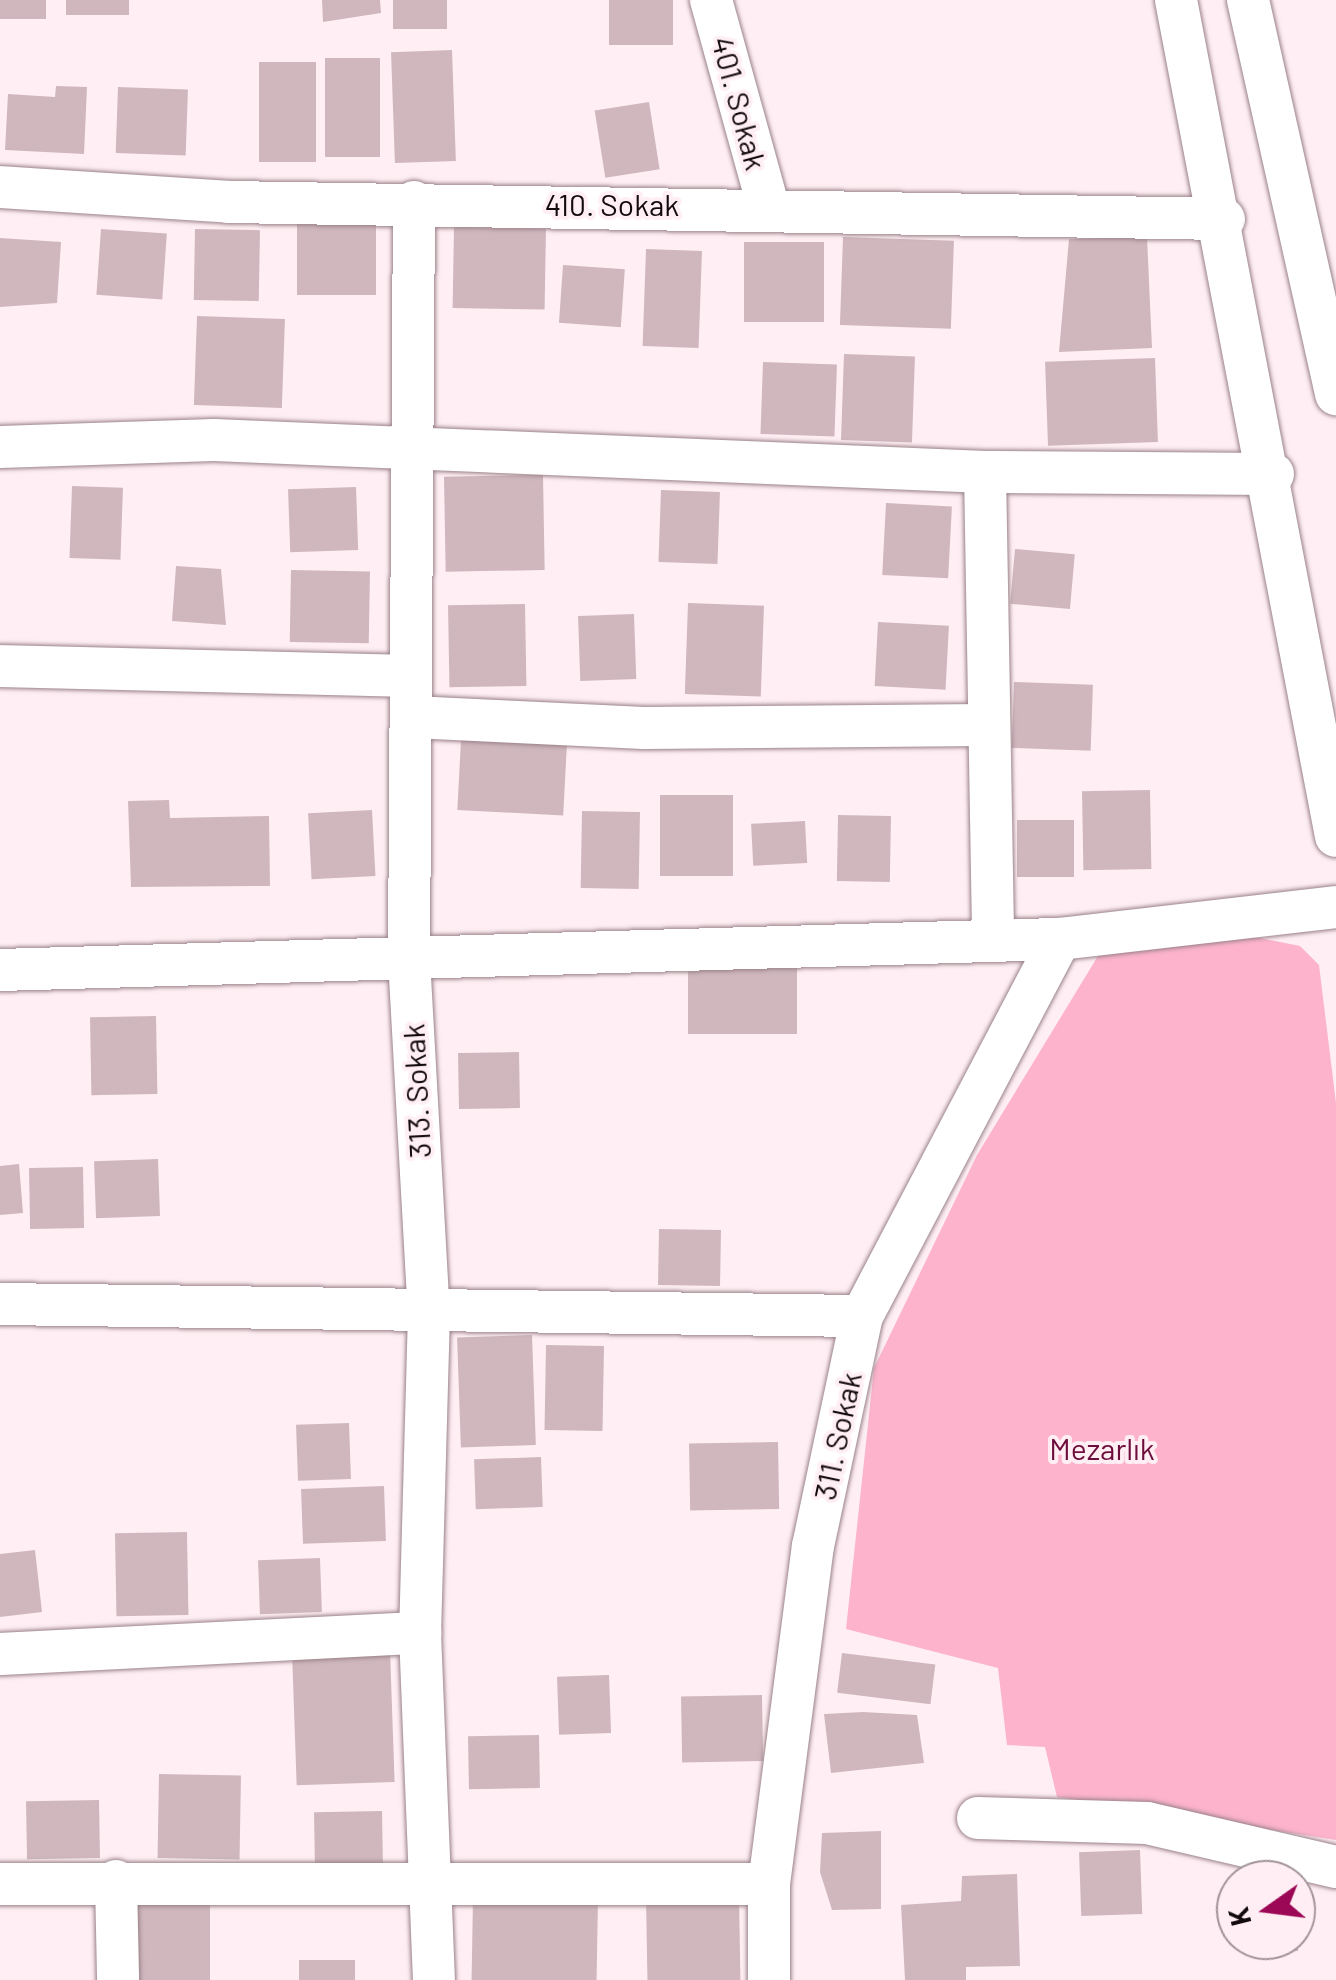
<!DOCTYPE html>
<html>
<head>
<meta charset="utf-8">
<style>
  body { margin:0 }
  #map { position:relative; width:1336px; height:1980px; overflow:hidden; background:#ffeff4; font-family:Barlow,sans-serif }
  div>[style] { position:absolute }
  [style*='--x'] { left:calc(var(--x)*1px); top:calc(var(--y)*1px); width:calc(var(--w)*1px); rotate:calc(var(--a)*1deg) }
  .green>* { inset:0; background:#fcb3cb }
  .building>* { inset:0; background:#d0b7be; transform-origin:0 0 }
  .roads { filter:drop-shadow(0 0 2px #9a8289) drop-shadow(0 0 2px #9a8289) }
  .minor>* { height:42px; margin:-21px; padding:0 21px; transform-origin:21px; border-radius:21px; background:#fff }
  span { translate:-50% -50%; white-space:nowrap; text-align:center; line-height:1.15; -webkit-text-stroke:8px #ffeff4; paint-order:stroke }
  .street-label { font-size:30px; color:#130a0d }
  .park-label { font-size:30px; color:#6c0d3b }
  .north { position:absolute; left:1216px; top:1860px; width:100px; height:100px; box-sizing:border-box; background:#ffeff4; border:2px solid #a19398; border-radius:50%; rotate:256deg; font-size:28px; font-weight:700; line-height:40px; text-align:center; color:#130a0d }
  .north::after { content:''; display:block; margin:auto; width:35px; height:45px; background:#9c0856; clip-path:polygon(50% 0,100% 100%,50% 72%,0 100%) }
</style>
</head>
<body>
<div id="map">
  <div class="green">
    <div style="clip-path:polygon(1255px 937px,1300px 946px,1319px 965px,1336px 1103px,1336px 1840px,1057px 1797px,1045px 1747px,1007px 1745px,998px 1668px,846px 1629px,874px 1368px,977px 1155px,1101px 951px)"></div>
  </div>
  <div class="building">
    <div style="left:0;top:0;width:46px;height:19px"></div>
    <div style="left:66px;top:0;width:63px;height:15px"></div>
    <div style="clip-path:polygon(322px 0,380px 0,381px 13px,323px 22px)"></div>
    <div style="left:393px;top:0;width:54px;height:29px"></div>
    <div style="left:609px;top:0;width:64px;height:45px"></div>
    <div style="left:452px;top:50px;width:111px;height:61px;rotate:88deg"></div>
    <div style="left:325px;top:58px;width:55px;height:99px"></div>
    <div style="left:259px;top:62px;width:57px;height:100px"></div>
    <div style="clip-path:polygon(56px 86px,87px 87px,84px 154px,5px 150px,8px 94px,55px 97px)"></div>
    <div style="left:118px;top:87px;width:70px;height:66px;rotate:2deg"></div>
    <div style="left:649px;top:102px;width:68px;height:55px;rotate:81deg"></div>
    <div style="left:297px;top:221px;width:79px;height:74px"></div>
    <div style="left:454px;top:227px;width:92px;height:81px;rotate:1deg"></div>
    <div style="left:101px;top:229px;width:66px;height:66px;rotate:4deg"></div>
    <div style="left:195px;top:229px;width:65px;height:71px;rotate:1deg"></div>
    <div style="left:843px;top:237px;width:111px;height:88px;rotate:2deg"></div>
    <div style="clip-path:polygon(1147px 237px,1152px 348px,1059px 352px,1069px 239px)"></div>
    <div style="clip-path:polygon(0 238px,61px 242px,57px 303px,0 307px)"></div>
    <div style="left:744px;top:242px;width:80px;height:80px"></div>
    <div style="left:646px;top:249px;width:56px;height:97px;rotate:2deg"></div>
    <div style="left:563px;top:265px;width:62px;height:58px;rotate:4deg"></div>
    <div style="left:197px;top:316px;width:88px;height:89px;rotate:2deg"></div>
    <div style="left:844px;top:354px;width:71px;height:86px;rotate:2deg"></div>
    <div style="left:1155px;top:358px;width:84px;height:110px;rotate:88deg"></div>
    <div style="left:763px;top:362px;width:74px;height:72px;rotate:2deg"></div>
    <div style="left:543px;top:475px;width:95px;height:99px;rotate:89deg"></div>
    <div style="left:72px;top:486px;width:51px;height:72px;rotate:2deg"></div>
    <div style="left:356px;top:487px;width:63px;height:68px;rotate:88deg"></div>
    <div style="left:661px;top:490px;width:59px;height:72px;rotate:2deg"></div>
    <div style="left:886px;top:503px;width:66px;height:72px;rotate:3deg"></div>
    <div style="left:1015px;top:549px;width:60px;height:55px;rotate:5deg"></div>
    <div style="clip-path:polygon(176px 566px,221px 569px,226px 625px,172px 621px)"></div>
    <div style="left:291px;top:570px;width:79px;height:72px;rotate:1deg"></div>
    <div style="left:688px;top:603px;width:76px;height:91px;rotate:2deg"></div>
    <div style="left:525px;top:604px;width:82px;height:77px;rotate:89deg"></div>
    <div style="left:634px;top:614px;width:65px;height:56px;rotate:88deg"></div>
    <div style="left:878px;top:622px;width:71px;height:64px;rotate:3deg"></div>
    <div style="left:1014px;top:682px;width:79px;height:66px;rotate:2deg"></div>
    <div style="left:461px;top:740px;width:106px;height:70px;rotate:3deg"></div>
    <div style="left:1150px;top:790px;width:79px;height:68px;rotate:89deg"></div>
    <div style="left:660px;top:795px;width:73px;height:81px"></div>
    <div style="clip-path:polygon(169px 800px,170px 818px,269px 816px,270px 886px,131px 887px,128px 801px)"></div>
    <div style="left:372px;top:810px;width:66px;height:64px;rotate:87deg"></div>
    <div style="left:582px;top:811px;width:58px;height:77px;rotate:1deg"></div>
    <div style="left:838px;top:815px;width:53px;height:66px;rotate:1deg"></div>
    <div style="left:1017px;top:820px;width:57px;height:57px"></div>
    <div style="left:805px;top:821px;width:42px;height:54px;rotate:87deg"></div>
    <div style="left:688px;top:967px;width:109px;height:67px"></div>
    <div style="left:156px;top:1016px;width:78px;height:66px;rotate:89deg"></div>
    <div style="left:519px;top:1052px;width:56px;height:61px;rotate:89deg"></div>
    <div style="left:158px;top:1159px;width:57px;height:64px;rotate:88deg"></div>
    <div style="clip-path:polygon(19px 1164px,23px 1213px,0 1215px,0 1166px)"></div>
    <div style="left:83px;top:1167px;width:61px;height:54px;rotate:89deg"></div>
    <div style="left:659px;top:1229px;width:62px;height:56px;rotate:1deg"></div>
    <div style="left:532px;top:1335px;width:110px;height:75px;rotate:88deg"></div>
    <div style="left:546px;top:1345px;width:58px;height:85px;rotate:1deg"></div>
    <div style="left:349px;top:1423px;width:56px;height:53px;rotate:88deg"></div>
    <div style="left:778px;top:1442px;width:67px;height:89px;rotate:89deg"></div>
    <div style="left:541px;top:1457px;width:50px;height:67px;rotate:88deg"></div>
    <div style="left:384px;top:1486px;width:55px;height:83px;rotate:88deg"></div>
    <div style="left:187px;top:1532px;width:83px;height:72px;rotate:89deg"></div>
    <div style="clip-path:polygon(35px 1550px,42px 1612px,0 1617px,0 1554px)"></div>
    <div style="left:320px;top:1558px;width:54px;height:62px;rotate:88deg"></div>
    <div style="left:390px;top:1650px;width:132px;height:98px;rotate:88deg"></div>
    <div style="left:842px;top:1653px;width:94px;height:40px;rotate:7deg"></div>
    <div style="left:609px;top:1675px;width:58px;height:52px;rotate:88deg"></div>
    <div style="left:762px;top:1695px;width:66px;height:81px;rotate:89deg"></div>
    <div style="clip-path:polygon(863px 1712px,917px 1715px,924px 1763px,831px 1773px,824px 1714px)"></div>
    <div style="left:539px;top:1735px;width:53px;height:71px;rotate:89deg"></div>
    <div style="left:159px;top:1774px;width:82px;height:84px;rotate:1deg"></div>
    <div style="left:99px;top:1800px;width:58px;height:73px;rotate:89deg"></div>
    <div style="left:382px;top:1811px;width:54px;height:68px;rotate:89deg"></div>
    <div style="clip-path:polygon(881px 1831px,881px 1909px,832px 1910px,820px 1872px,822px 1833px)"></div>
    <div style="left:1140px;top:1850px;width:64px;height:61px;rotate:88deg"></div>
    <div style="clip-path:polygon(1017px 1874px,1020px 1966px,966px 1967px,966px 1980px,905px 1980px,901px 1905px,961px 1901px,962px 1876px)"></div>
    <div style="left:473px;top:1897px;width:125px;height:83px;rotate:1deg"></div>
    <div style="left:739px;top:1897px;width:83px;height:93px;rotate:89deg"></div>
    <div style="left:133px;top:1903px;width:77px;height:77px"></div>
    <div style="clip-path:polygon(1241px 1940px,1298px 1940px,1298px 1951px,1242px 1954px)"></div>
    <div style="left:299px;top:1960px;width:56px;height:20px"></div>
  </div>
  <div class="roads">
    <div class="minor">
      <div style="--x:711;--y:0;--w:213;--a:74.5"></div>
      <div style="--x:1176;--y:0;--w:851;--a:79.17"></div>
      <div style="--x:1248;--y:0;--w:404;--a:77.4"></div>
      <div style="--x:0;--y:187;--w:229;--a:3.7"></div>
      <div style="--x:229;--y:202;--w:995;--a:0.98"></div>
      <div style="--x:414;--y:202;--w:757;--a:90.38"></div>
      <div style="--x:409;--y:959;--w:355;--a:86.8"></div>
      <div style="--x:429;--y:1313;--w:320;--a:91.6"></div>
      <div style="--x:420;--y:1633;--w:347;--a:87.7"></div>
      <div style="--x:0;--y:447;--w:214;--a:-1.9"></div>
      <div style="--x:214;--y:440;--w:772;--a:2.38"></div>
      <div style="--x:985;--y:472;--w:288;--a:0.4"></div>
      <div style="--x:985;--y:472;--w:469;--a:89"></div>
      <div style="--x:0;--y:666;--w:411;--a:1.4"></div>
      <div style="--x:412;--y:717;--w:232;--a:2.7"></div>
      <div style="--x:644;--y:728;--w:340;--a:-0.5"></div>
      <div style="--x:0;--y:970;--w:1060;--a:-1.68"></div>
      <div style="--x:1060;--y:939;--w:278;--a:-6.6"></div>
      <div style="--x:0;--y:1304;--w:862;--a:0.8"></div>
      <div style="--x:0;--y:1654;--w:421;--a:-2.9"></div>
      <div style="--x:978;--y:1818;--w:169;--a:1.7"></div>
      <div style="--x:1147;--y:1823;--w:194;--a:13.1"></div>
      <div style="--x:116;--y:1881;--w:99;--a:88.8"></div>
      <div style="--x:0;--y:1884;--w:769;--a:0"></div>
      <div style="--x:769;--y:1980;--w:96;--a:-90"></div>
      <div style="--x:769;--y:1884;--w:341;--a:-82.6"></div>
      <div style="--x:813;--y:1546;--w:235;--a:-78"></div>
      <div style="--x:862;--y:1316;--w:426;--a:-62.3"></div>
    </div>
  </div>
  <div class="street-label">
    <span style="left:740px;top:103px;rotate:75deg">401. Sokak</span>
    <span style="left:612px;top:204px">410. Sokak</span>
    <span style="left:416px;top:1091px;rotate:-93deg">313. Sokak</span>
    <span style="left:837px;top:1436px;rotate:-78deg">311. Sokak</span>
  </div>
  <div class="park-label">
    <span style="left:1102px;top:1448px">Mezarlık</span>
  </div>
  <div class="north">K</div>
</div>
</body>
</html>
